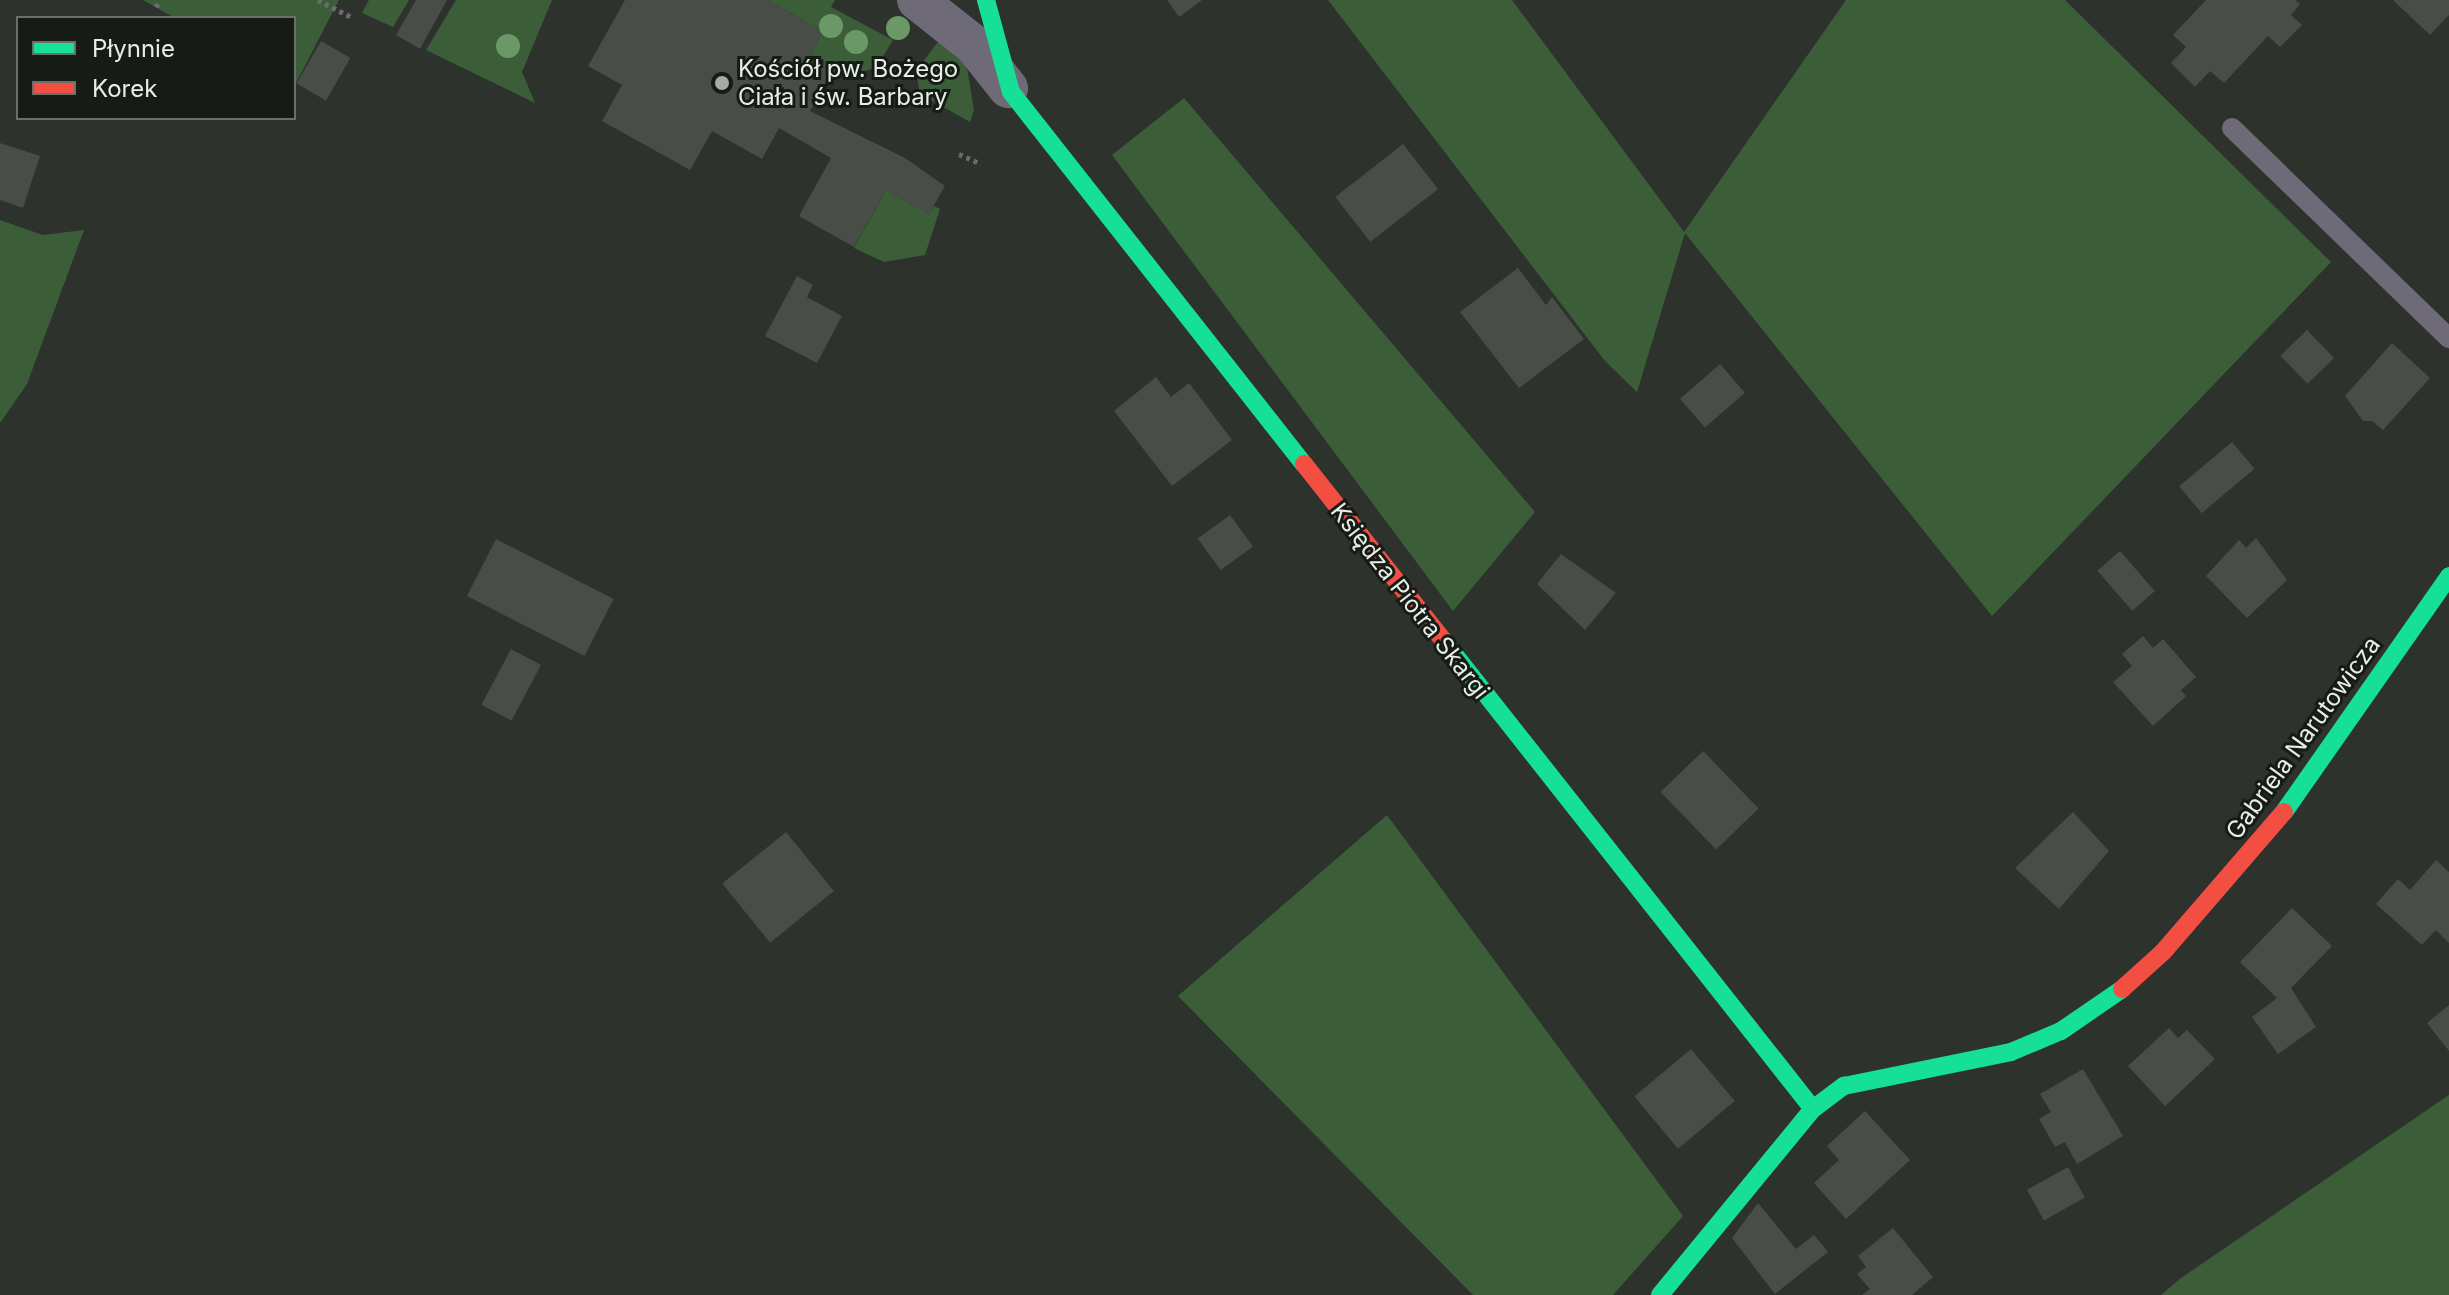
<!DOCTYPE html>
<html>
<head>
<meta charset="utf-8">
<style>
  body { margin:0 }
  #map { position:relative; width:2449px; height:1295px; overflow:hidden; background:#2d322d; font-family:Inter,sans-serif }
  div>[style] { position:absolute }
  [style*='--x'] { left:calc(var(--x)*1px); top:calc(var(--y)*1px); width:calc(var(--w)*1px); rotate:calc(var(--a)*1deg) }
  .green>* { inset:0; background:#3b5e39 }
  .building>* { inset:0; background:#494d48; transform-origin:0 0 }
  .path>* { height:5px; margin-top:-2.5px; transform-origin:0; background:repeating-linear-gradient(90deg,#6c6970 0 4px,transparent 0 8px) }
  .lane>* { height:20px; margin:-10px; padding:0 10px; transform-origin:10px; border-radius:10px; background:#6f6a77 }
  .street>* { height:40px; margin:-20px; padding:0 20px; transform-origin:20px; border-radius:20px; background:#6f6a77 }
  .fast>* { height:18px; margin:-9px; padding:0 9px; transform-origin:9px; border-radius:9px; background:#16e098 }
  .jam>* { height:18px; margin:-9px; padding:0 9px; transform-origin:9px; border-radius:9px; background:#f24e42 }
  .trees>* { width:24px; height:24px; margin:-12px; border-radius:50%; background:#6a9967 }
  .dots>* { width:22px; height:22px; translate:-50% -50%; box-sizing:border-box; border:4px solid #161b16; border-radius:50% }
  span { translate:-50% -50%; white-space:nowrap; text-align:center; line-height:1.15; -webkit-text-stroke:6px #161b16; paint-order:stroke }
  .poi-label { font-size:24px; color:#e7eee6 }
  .left { translate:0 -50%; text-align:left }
  .street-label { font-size:24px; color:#e7eee6 }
  .legend { position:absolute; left:16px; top:16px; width:280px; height:104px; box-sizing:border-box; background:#161b16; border:2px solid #6a6f69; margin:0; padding:10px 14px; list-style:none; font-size:24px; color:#e7eee6 }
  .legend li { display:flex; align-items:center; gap:16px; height:40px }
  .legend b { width:40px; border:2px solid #6a6f69 }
</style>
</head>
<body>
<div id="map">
  <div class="green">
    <div style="clip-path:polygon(143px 0,339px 0,295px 85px,294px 18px,175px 18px)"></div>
    <div style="clip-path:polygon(369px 0,409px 0,393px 27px,362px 13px)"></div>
    <div style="clip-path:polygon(456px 0,552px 0,522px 72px,535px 103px,426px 50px)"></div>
    <div style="clip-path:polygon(767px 0,835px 0,831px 7px,893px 40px,876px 68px,827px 80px,834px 68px,810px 55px,823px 31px)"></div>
    <div style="clip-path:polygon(1328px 0,1512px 0,1684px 232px,1846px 0,2065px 0,2331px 262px,1992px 616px,1685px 233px,1637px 392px,1605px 361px)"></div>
    <div style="clip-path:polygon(943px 35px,964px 50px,974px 110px,970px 122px,920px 94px,916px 71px)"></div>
    <div style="clip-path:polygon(1184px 98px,1535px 512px,1453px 611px,1112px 155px)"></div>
    <div style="clip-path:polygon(886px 190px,929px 214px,934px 206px,940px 209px,925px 255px,884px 262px,854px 248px)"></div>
    <div style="clip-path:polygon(0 220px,43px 235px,84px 230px,27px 384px,0 423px)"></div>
    <div style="clip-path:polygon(1387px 815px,1683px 1216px,1613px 1295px,1473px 1295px,1178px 996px)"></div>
    <div style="clip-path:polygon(2449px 1095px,2449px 1295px,2161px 1295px,2181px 1278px)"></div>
  </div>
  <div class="building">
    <div style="clip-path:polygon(416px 0,447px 0,420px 49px,396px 35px)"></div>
    <div style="clip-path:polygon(625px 0,767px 0,823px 31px,810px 55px,834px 68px,810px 111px,905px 158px,945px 186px,929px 214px,886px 190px,854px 247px,799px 216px,831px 158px,779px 128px,762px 159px,712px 131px,690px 170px,602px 121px,622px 85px,588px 66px)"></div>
    <div style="clip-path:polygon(1167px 0,1202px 0,1179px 17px)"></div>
    <div style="clip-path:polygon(2206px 0,2295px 0,2300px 4px,2291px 15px,2302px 25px,2280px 47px,2268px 36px,2224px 83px,2210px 71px,2195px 87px,2171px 63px,2186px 47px,2173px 35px)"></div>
    <div style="clip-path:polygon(2393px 0,2449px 0,2449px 15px,2430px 35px)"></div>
    <div style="left:321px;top:41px;width:34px;height:49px;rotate:30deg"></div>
    <div style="clip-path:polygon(0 143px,40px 156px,23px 208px,0 200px)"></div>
    <div style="left:1403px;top:144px;width:57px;height:86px;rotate:52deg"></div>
    <div style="clip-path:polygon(1518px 268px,1546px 305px,1552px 297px,1584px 339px,1519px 388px,1460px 312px)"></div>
    <div style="clip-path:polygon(797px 276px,813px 285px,807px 297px,842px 316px,817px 363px,765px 336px)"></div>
    <div style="left:2307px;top:330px;width:39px;height:37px;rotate:46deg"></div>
    <div style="clip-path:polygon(2392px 343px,2430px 378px,2383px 430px,2372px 421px,2363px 421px,2345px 396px)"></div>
    <div style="left:1720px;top:364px;width:38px;height:53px;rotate:49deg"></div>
    <div style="clip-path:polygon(1156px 377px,1171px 397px,1189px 383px,1232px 440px,1172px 486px,1114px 411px)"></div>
    <div style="left:2232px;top:442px;width:35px;height:69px;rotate:50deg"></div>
    <div style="left:1230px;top:515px;width:39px;height:40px;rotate:54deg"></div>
    <div style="clip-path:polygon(2256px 538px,2287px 580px,2247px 618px,2206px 576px,2239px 540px,2246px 548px)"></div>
    <div style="left:496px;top:539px;width:132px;height:64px;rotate:27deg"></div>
    <div style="left:2120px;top:551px;width:53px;height:30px;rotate:49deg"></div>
    <div style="clip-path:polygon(1561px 554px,1616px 593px,1585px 630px,1537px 584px)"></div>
    <div style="clip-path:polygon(2143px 636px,2153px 648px,2163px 639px,2196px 677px,2181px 690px,2186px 696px,2153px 726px,2113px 682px,2132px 666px,2122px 654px)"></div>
    <div style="left:511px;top:649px;width:34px;height:63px;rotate:28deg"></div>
    <div style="left:1703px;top:751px;width:80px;height:59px;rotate:46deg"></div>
    <div style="clip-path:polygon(2073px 812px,2109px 851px,2059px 909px,2015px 868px)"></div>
    <div style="left:786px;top:832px;width:76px;height:82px;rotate:51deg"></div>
    <div style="clip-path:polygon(2436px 860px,2449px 872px,2449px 943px,2436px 930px,2422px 945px,2376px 904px,2398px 879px,2410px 890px)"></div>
    <div style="clip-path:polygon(2292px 908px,2332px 946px,2291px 988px,2316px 1027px,2278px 1054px,2252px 1017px,2277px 998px,2240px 962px)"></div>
    <div style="clip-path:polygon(2449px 1005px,2449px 1051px,2427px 1023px)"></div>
    <div style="clip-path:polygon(2169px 1028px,2178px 1038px,2187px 1030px,2215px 1059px,2165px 1106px,2128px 1066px)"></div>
    <div style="left:1691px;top:1049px;width:68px;height:74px;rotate:50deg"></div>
    <div style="clip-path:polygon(2083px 1069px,2123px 1136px,2077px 1164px,2065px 1142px,2055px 1147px,2039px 1119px,2051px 1112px,2040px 1094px)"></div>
    <div style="clip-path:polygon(1865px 1111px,1910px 1160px,1846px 1219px,1814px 1183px,1839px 1160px,1827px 1146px)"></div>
    <div style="left:2068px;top:1167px;width:35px;height:47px;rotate:61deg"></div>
    <div style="clip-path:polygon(1758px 1203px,1796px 1249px,1814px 1235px,1828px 1252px,1775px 1294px,1732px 1238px)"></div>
    <div style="clip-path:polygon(1893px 1228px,1933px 1277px,1912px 1295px,1862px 1295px,1870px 1289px,1857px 1274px,1866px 1267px,1858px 1256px)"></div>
  </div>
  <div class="path">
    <div style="--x:318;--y:0;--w:37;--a:27"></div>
    <div style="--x:156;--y:7;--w:8;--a:-60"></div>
    <div style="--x:959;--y:154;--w:24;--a:24"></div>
  </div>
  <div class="lane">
    <div style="--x:2232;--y:128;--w:302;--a:44.1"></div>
  </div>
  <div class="street">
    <div style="--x:917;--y:0;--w:73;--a:38.3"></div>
    <div style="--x:974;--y:45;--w:55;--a:51.7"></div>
  </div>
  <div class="fast">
    <div style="--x:986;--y:0;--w:95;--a:74.8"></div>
    <div style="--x:1011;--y:92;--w:474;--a:51.8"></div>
    <div style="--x:1443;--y:640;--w:597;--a:51.73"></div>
    <div style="--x:2284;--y:812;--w:288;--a:-55"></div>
    <div style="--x:1660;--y:1295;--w:241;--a:-50.6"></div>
    <div style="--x:1813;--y:1109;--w:39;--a:-37"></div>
    <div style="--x:1844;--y:1086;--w:170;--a:-11.5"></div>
    <div style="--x:2011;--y:1052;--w:54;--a:-22.8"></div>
    <div style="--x:2061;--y:1031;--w:74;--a:-34.5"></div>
  </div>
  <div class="jam">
    <div style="--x:1304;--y:464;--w:224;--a:51.7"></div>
    <div style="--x:2122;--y:989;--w:55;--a:-42.1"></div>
    <div style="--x:2163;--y:952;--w:185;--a:-49.2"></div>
  </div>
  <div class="trees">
    <div style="left:831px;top:26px"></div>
    <div style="left:898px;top:28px"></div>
    <div style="left:856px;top:42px"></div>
    <div style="left:508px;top:46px"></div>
  </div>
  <div class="dots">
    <div style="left:722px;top:83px;background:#a6aca5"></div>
  </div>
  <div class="poi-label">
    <span class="left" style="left:738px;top:83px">Kościół pw. Bożego<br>Ciała i św. Barbary</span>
  </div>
  <div class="street-label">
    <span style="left:1410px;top:601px;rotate:52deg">Księdza Piotra Skargi</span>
    <span style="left:2303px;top:738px;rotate:-54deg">Gabriela Narutowicza</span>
  </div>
  <ul class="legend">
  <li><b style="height:10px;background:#16e098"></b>Płynnie</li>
  <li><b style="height:10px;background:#f24e42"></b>Korek</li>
  </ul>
</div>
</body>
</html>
